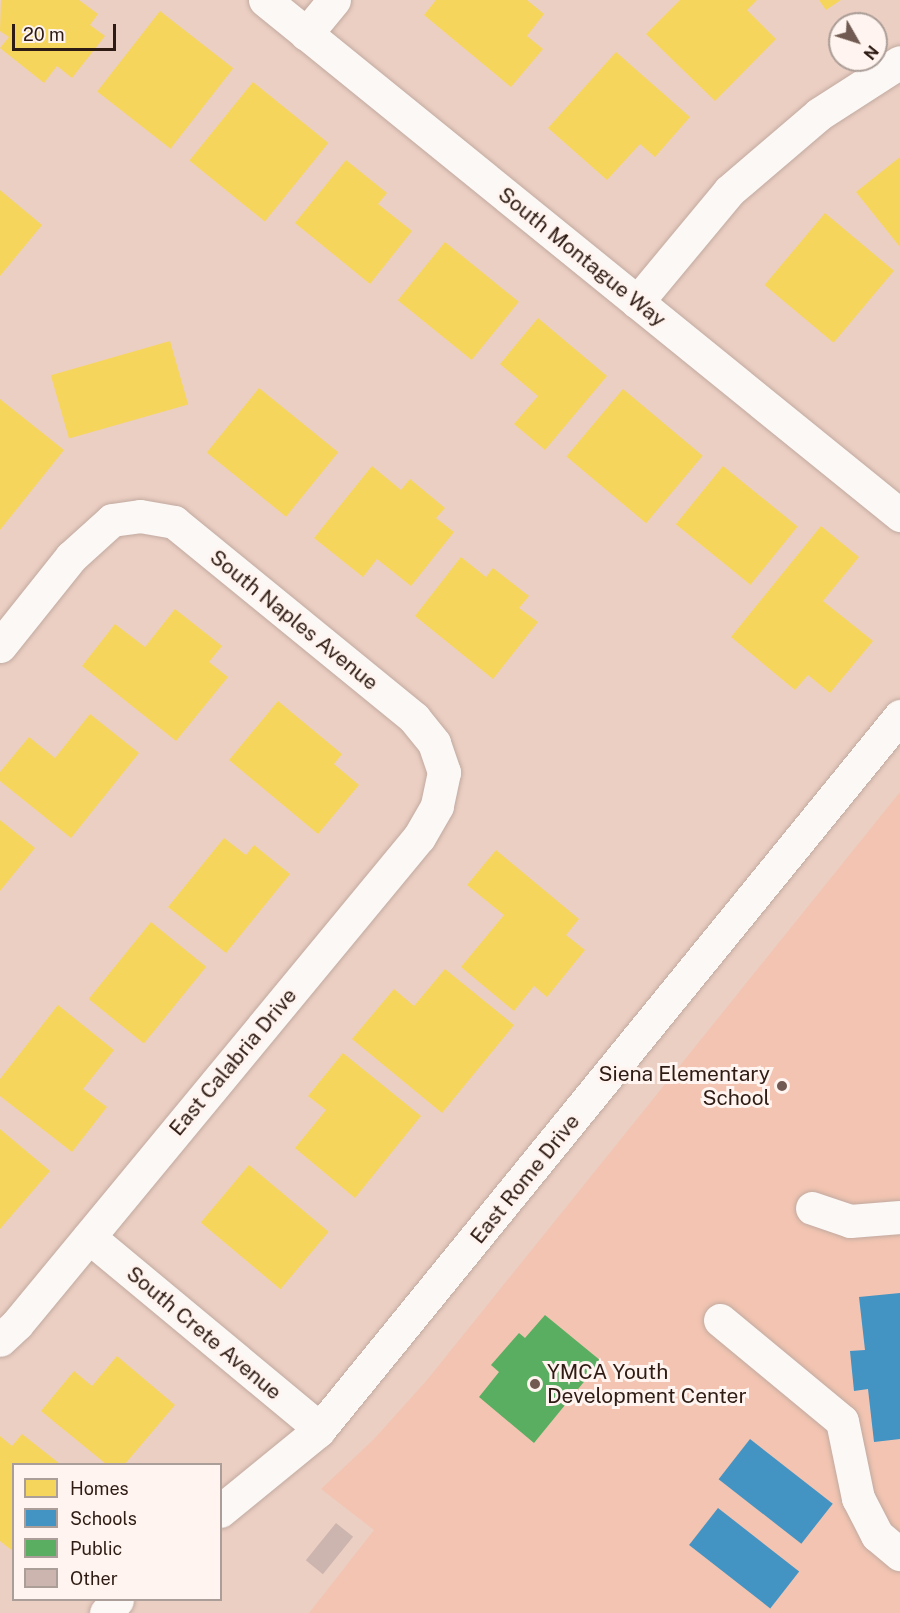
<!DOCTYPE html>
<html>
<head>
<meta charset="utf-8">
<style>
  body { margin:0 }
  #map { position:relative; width:900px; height:1613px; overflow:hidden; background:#eccfc3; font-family:"Public Sans",sans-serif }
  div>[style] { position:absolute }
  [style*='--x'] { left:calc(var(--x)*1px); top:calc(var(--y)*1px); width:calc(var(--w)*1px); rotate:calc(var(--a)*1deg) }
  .built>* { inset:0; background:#f2c4b1 }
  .homes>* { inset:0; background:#f6d55c; transform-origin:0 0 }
  .schools>* { inset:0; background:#4393c3; transform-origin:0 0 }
  .public>* { inset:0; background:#5aae61 }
  .building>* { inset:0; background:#cdb5af; transform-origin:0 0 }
  .roads { filter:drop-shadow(0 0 2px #c1aaa0) drop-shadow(0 0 2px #c1aaa0) }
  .minor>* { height:33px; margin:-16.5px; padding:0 16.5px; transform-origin:16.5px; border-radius:16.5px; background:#fcf8f6 }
  .dots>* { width:16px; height:16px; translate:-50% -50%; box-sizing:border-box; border:3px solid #fff4ef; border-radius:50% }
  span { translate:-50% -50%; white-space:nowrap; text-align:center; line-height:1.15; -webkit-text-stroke:6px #fff4ef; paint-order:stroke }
  .street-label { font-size:21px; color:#2e1b13 }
  .poi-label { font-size:21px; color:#2e1b13 }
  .right { translate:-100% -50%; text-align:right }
  .left { translate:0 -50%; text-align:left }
  .legend { position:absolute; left:12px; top:1463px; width:210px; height:138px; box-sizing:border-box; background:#fff4ef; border:2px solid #ab9d97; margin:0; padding:8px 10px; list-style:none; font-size:18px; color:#2e1b13 }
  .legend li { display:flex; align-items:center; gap:12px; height:30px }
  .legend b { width:30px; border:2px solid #ab9d97 }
  .north { position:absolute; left:828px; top:12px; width:60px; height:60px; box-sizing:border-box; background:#fff4ef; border:2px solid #ab9d97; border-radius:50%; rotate:129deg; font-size:16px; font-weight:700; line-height:24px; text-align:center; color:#2e1b13 }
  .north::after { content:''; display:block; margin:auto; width:21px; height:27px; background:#705a51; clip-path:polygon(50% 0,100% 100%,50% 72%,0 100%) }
  .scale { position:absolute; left:12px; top:24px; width:104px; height:27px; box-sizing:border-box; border:3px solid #2e1b13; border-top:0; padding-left:8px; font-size:18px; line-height:21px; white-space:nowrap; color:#2e1b13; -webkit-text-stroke:4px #fff4ef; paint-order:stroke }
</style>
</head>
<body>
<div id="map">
  <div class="built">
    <div style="clip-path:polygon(900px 792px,900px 1613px,309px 1613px,374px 1530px,321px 1489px,374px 1439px,427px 1380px)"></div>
  </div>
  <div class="homes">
    <div style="clip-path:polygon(1px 0,79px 0,98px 14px,90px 25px,105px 36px,72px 78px,57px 66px,44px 83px,0 48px,9px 37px,0 31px)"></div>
    <div style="clip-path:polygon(436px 0,527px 0,544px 14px,527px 36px,543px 49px,511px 87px,424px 15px)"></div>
    <div style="clip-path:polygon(680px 0,757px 0,747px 10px,776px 39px,715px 101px,646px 34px)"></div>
    <div style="clip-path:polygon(819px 0,841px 0,826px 10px)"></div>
    <div style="left:160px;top:11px;width:93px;height:102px;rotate:38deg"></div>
    <div style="clip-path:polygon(616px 52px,690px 117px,655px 157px,640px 144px,607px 180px,548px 128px)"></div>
    <div style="left:253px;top:82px;width:97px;height:101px;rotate:39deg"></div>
    <div style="clip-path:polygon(900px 157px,900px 247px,856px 192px)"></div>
    <div style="clip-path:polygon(346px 160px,387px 193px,378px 204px,412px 231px,370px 284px,295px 223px)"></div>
    <div style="clip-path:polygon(0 190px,42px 225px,0 276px)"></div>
    <div style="left:825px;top:213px;width:90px;height:94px;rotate:40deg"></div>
    <div style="left:445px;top:242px;width:95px;height:75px;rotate:39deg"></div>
    <div style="clip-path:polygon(538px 318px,607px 376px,545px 450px,514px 424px,538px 396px,500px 364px)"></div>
    <div style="left:170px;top:341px;width:66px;height:124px;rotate:74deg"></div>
    <div style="left:259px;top:388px;width:102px;height:83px;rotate:39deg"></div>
    <div style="left:623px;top:389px;width:104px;height:88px;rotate:40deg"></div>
    <div style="clip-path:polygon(0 399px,64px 450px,0 530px)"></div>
    <div style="clip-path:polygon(372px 466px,401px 490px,410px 479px,445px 508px,436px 518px,454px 532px,411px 586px,377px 559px,363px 577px,314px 538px)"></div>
    <div style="left:723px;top:466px;width:96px;height:75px;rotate:39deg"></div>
    <div style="clip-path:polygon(821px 526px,859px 557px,823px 601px,873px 641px,830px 693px,808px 675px,795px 690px,731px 637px)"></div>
    <div style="clip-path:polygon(461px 557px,486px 577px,493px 568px,529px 596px,519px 608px,538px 622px,493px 679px,415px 616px)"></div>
    <div style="clip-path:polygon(175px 609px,222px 646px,209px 662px,228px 677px,176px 741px,82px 666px,115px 624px,145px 647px)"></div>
    <div style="clip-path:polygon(278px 701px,342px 754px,334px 764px,359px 785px,318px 834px,229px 760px)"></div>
    <div style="clip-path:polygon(90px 714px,139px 753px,71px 838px,0 781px,0 772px,29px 737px,55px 758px)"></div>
    <div style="clip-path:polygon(0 820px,35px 848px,0 891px)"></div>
    <div style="clip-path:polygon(224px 838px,246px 855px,254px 845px,290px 874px,226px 953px,168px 907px)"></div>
    <div style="clip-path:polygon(496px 850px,579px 919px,566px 935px,585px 950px,547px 997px,534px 986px,514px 1011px,461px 967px,504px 915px,467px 885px)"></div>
    <div style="left:151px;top:922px;width:71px;height:99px;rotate:39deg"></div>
    <div style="clip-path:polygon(445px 969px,514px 1025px,442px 1113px,352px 1039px,394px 989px,414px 1006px)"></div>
    <div style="clip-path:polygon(58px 1005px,114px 1050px,83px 1089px,107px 1107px,72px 1152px,0 1096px,0 1079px)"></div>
    <div style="clip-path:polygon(343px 1053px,421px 1116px,355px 1198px,295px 1148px,326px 1110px,308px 1096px)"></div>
    <div style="clip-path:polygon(0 1129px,50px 1171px,0 1229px)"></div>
    <div style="left:249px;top:1165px;width:104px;height:75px;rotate:40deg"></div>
    <div style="clip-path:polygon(117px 1356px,175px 1405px,125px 1464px,106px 1464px,41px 1411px,74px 1371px,92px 1386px)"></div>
    <div style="clip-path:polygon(22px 1434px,60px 1464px,14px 1464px,14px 1552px,0 1541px,0 1436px,12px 1446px)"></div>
  </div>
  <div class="schools">
    <div style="clip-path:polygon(900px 1293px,900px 1439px,874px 1442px,868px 1389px,854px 1391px,850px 1351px,865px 1350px,859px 1297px)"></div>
    <div style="left:750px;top:1439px;width:105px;height:51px;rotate:38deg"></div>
    <div style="left:718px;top:1508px;width:103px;height:47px;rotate:38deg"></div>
  </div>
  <div class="public">
    <div style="clip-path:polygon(545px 1315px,601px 1361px,534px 1443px,479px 1397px,499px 1372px,491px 1365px,519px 1333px,525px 1338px)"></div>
  </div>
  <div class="building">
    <div style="left:336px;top:1523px;width:22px;height:48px;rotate:39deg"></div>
  </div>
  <div class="roads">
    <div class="minor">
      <div style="--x:265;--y:0;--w:818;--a:39.04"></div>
      <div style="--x:306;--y:34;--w:44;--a:-50.5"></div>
      <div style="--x:637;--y:302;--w:144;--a:-50.3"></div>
      <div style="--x:729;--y:191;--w:118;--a:-40.5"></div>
      <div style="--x:819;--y:114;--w:96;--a:-32.7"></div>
      <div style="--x:0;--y:646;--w:114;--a:-51.4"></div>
      <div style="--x:71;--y:557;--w:55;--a:-42.1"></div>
      <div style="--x:112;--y:520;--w:28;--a:-8"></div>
      <div style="--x:140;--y:516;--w:35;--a:10"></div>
      <div style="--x:174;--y:522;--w:310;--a:39.2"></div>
      <div style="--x:414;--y:718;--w:32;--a:51"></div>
      <div style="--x:434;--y:743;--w:31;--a:71"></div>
      <div style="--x:444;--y:772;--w:35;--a:102"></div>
      <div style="--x:437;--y:806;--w:36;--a:120"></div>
      <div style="--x:419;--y:837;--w:631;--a:129.54"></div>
      <div style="--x:17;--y:1324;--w:23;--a:137"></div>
      <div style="--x:812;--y:1208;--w:40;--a:18.9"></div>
      <div style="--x:850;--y:1221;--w:50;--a:-4.6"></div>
      <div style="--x:89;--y:1237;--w:300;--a:39.7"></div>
      <div style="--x:720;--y:1320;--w:158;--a:39.6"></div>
      <div style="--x:842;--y:1421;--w:79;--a:78.3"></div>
      <div style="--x:858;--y:1498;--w:42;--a:62.8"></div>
      <div style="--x:877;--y:1535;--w:30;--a:40"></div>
      <div style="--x:220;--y:1511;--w:127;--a:-39.2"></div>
      <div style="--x:318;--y:1431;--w:922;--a:-50.85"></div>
      <div style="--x:106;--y:1613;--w:17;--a:-50"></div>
    </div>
  </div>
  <div class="dots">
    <div style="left:782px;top:1086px;background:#705a51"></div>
    <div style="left:535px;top:1384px;background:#705a51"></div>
  </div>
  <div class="street-label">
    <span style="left:582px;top:257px;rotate:39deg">South Montague Way</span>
    <span style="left:294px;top:620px;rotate:39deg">South Naples Avenue</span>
    <span style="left:233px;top:1062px;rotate:-50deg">East Calabria Drive</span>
    <span style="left:525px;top:1179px;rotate:-51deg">East Rome Drive</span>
    <span style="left:204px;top:1333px;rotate:40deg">South Crete Avenue</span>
  </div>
  <div class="poi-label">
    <span class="right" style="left:770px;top:1086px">Siena Elementary<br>School</span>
    <span class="left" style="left:547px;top:1384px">YMCA Youth<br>Development Center</span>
  </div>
  <ul class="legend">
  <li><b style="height:16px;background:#f6d55c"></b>Homes</li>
  <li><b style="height:16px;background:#4393c3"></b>Schools</li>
  <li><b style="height:16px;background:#5aae61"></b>Public</li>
  <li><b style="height:16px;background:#cdb5af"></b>Other</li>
  </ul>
  <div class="north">N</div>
  <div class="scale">20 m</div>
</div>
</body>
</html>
